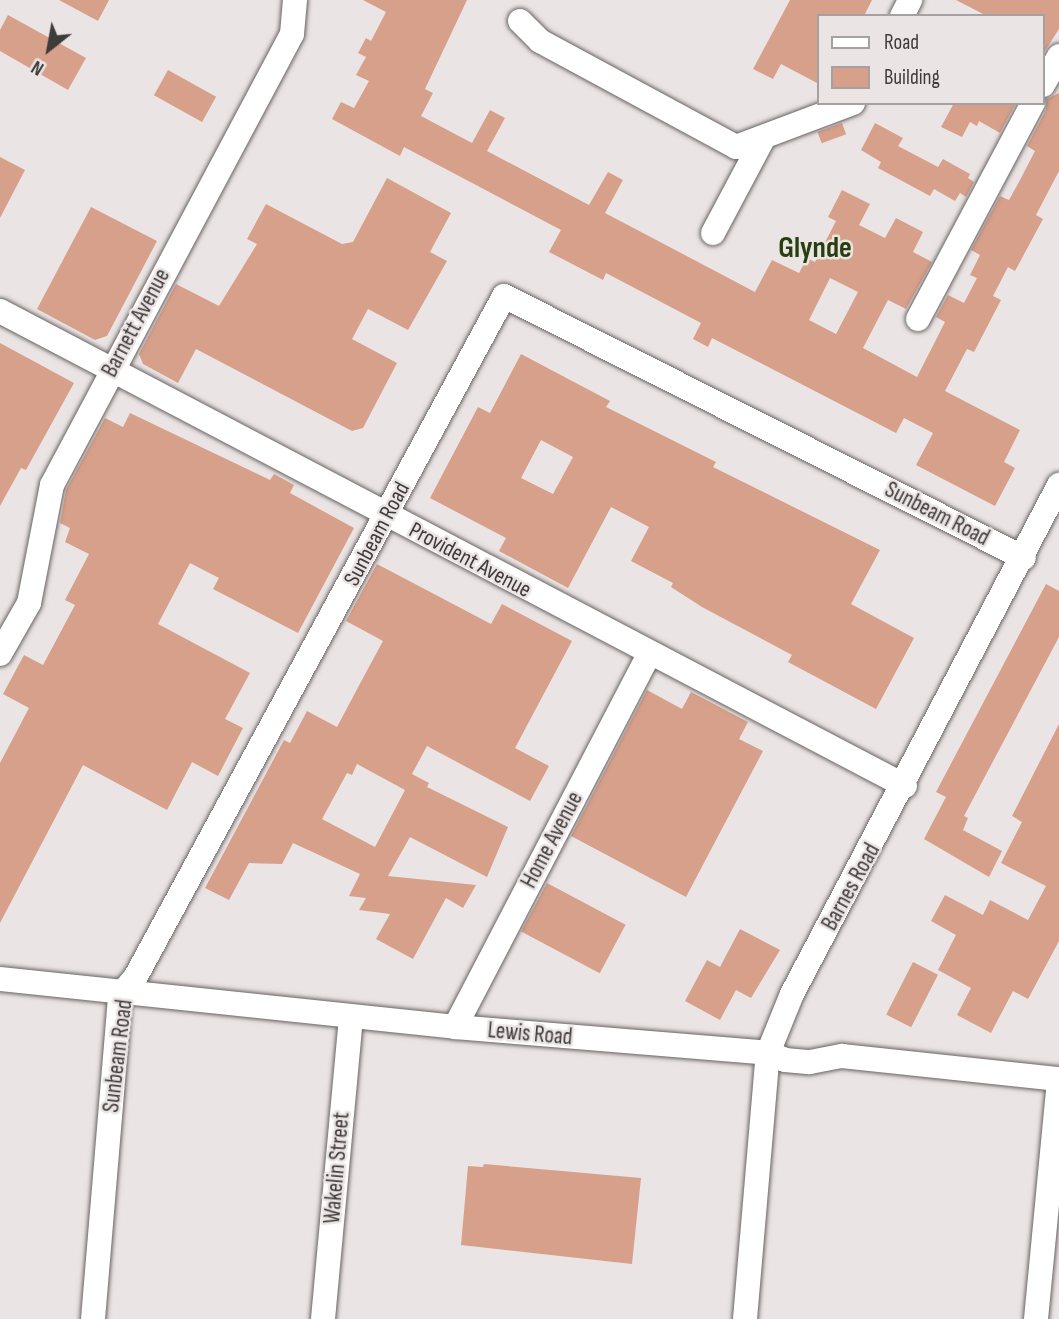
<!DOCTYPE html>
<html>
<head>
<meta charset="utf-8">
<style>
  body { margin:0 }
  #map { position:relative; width:1059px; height:1319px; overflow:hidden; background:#ebe4e4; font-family:"Sofia Sans Condensed",sans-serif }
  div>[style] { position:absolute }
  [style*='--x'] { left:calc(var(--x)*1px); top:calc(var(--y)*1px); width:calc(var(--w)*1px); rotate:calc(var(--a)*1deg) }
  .building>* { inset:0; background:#d7a08a; transform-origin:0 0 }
  .roads { filter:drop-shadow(0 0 2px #696362) drop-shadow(0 0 2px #696362) }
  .minor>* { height:24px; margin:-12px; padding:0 12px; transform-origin:12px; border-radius:12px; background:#fff }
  span { translate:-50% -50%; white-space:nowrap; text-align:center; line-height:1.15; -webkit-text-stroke:5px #ebe4e4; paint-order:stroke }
  .street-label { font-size:23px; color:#3e3b3b }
  .district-label { font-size:30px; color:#273f0d; font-weight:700 }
  .legend { position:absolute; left:817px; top:14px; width:228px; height:91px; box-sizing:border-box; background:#ebe4e4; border:2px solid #a6a0a0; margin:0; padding:9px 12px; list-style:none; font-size:21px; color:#3e3b3b }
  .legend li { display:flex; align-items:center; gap:14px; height:35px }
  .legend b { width:35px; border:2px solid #a6a0a0 }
  .north { position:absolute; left:14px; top:14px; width:70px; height:70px; -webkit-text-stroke:5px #ebe4e4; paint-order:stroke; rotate:211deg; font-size:19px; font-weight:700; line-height:28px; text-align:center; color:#3e3b3b }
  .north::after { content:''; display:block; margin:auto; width:24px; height:32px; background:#3e3b3b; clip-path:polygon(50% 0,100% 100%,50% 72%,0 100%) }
</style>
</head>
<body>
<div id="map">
  <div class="building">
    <div style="clip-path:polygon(59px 0,109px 0,98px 21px)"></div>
    <div style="clip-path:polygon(evenodd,363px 0,467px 0,425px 89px,433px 93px,421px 116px,472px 143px,490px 110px,505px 118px,487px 151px,589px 205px,608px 172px,623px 180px,605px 213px,755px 292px,772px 260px,799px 273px,807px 258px,815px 262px,836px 221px,828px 217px,842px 190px,870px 204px,859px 225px,885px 238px,896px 218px,923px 232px,913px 252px,932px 262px,906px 309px,888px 300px,863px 348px,917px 377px,945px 322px,936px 317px,948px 295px,964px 303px,977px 278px,970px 275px,980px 255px,971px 250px,1000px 196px,1009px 200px,1020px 180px,1035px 151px,1027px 146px,1046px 110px,1047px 99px,1059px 93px,1059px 171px,1036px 215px,1043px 219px,1015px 271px,1008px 267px,993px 296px,1001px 300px,974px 352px,967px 349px,945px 391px,1020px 430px,1004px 462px,1015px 468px,995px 506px,916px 465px,933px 433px,904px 418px,896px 433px,712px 338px,708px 347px,693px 339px,701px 323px,606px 273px,603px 280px,549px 252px,561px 230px,404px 147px,400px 156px,332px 119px,341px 102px,354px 108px,369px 81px,356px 75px,366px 57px,358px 53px,366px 38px,371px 41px,386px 12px,363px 0,830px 278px,858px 292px,836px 334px,809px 320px,830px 278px)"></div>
    <div style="clip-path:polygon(790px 0,872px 0,864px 16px,819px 16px,819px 84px,781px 64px,773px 79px,753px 69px)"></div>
    <div style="clip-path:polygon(956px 0,1059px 0,1059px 29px,1043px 54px,1043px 16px,987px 16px)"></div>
    <div style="clip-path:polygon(8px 15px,86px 58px,68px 90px,0 51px,0 30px)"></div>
    <div style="left:168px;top:70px;width:55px;height:29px;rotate:29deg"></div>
    <div style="clip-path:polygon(954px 103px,1016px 103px,1000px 133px,979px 121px,977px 126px,970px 122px,962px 137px,941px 127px)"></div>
    <div style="left:842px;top:123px;width:12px;height:26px;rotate:70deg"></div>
    <div style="clip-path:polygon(875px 123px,903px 138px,898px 146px,938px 167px,943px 159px,970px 174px,968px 178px,974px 182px,966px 197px,960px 193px,955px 201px,934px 189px,930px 196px,878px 168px,881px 162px,861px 150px)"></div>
    <div style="clip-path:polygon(0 157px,25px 170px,0 218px)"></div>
    <div style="clip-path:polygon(387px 178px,451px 213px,430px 252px,447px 261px,408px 330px,368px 309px,352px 339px,397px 363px,363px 428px,352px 431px,196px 349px,178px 383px,143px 364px,139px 354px,176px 284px,219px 306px,257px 244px,247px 239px,266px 204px,342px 244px,353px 242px)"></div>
    <div style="clip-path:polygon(91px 207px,157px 241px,107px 336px,95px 340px,37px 309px)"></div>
    <div style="clip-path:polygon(0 343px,74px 383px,26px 470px,21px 468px,0 506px)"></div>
    <div style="clip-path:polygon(evenodd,521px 354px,610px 401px,606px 407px,716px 462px,713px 467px,880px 550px,851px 604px,914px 638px,876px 709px,788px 662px,792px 655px,702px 607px,671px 587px,673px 583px,631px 561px,649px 527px,611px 507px,568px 588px,499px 551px,506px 538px,430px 498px,478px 407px,490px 413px,521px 354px,541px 440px,573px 457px,553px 494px,521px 478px,541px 440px)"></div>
    <div style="clip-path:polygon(130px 413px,270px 480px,274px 474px,294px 485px,290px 493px,354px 528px,298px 633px,213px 589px,219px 578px,190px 563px,158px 624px,250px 673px,225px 719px,243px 728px,218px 776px,192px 762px,167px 810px,83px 765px,0 923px,0 763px,29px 708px,3px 694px,24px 655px,43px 665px,75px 605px,65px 600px,89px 554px,65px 542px,70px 528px,60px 523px,66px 490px,105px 418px,123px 427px)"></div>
    <div style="clip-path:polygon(evenodd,377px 564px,491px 624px,502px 604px,572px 641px,515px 748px,549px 766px,530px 801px,427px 746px,412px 774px,429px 783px,427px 787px,508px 827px,487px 877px,410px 837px,388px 876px,476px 885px,463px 908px,446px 898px,413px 959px,376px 939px,390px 914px,359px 910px,366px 898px,349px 896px,360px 874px,293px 843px,282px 864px,249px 863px,229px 900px,205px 888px,284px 740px,290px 743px,307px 711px,337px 727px,363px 678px,383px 641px,346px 621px,377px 564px,357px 764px,405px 790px,375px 847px,322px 819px,347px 773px,352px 775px,357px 764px)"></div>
    <div style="clip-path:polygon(1046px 584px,1059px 591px,1059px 637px,964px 816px,968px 818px,963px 830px,1002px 851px,989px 877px,924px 839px,946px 797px,936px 792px)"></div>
    <div style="clip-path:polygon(647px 690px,682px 709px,691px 692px,748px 722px,739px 739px,763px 751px,686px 897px,571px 836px)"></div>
    <div style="clip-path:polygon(1059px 724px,1059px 941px,1028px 999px,1013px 991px,991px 1033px,957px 1015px,971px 988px,938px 970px,956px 935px,931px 921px,945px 895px,983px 915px,990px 900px,1028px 920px,1046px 886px,1001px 863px,1022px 822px,1012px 816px)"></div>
    <div style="left:547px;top:883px;width:89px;height:55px;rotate:28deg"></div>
    <div style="clip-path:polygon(740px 929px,780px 950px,751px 998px,736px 990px,720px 1020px,685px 1001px,707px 960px,720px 967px)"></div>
    <div style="left:913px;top:962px;width:28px;height:59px;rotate:27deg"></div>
    <div style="clip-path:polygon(484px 1164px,641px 1178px,632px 1264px,461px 1245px,468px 1166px,483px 1167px)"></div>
  </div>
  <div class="roads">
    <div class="minor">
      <div style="--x:902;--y:16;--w:18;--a:-63"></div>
      <div style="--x:520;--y:21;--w:28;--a:45"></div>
      <div style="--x:540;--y:41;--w:223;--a:28.4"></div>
      <div style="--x:736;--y:147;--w:125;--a:-20.6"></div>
      <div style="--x:1043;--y:85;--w:33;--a:-61"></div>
      <div style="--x:713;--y:233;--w:106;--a:-62"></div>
      <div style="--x:0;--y:311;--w:1022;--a:27.69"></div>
      <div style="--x:918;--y:319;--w:245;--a:-62"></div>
      <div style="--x:0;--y:654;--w:59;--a:-60.4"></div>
      <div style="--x:29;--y:603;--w:120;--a:-79"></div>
      <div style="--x:52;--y:485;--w:511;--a:-61.98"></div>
      <div style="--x:292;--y:34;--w:34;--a:-85"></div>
      <div style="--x:0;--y:979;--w:458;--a:6"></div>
      <div style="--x:455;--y:1027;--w:314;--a:4.7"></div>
      <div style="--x:768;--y:1053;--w:18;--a:22"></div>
      <div style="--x:785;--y:1060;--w:25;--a:5"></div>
      <div style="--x:810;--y:1062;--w:33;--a:-11"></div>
      <div style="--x:842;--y:1056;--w:218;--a:6.1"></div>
      <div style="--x:455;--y:1027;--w:420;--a:-62.5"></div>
      <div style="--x:93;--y:1319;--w:325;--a:-85.2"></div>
      <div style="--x:120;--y:995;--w:23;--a:-49"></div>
      <div style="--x:135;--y:978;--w:775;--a:-61.58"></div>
      <div style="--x:504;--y:296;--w:582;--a:26.74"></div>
      <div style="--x:323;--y:1319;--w:303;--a:-84.7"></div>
      <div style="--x:745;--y:1319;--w:267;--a:-85.1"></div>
      <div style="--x:768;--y:1053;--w:64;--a:-67.9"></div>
      <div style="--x:792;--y:994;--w:575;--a:-62.32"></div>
      <div style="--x:1036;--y:1319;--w:241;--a:-84.5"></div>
    </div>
  </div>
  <div class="street-label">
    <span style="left:136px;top:323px;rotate:-62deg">Barnett Avenue</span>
    <span style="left:937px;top:514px;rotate:27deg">Sunbeam Road</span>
    <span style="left:377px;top:534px;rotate:-62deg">Sunbeam Road</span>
    <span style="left:470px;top:560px;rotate:28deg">Provident Avenue</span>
    <span style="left:552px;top:840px;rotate:-62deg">Home Avenue</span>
    <span style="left:851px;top:887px;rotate:-61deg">Barnes Road</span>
    <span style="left:530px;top:1034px;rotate:5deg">Lewis Road</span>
    <span style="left:118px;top:1056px;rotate:-83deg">Sunbeam Road</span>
    <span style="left:337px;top:1168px;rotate:-85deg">Wakelin Street</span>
  </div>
  <div class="district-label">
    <span style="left:815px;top:248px">Glynde</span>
  </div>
  <ul class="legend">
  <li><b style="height:9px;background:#fff"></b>Road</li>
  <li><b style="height:19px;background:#d7a08a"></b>Building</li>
  </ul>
  <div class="north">N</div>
</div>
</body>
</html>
